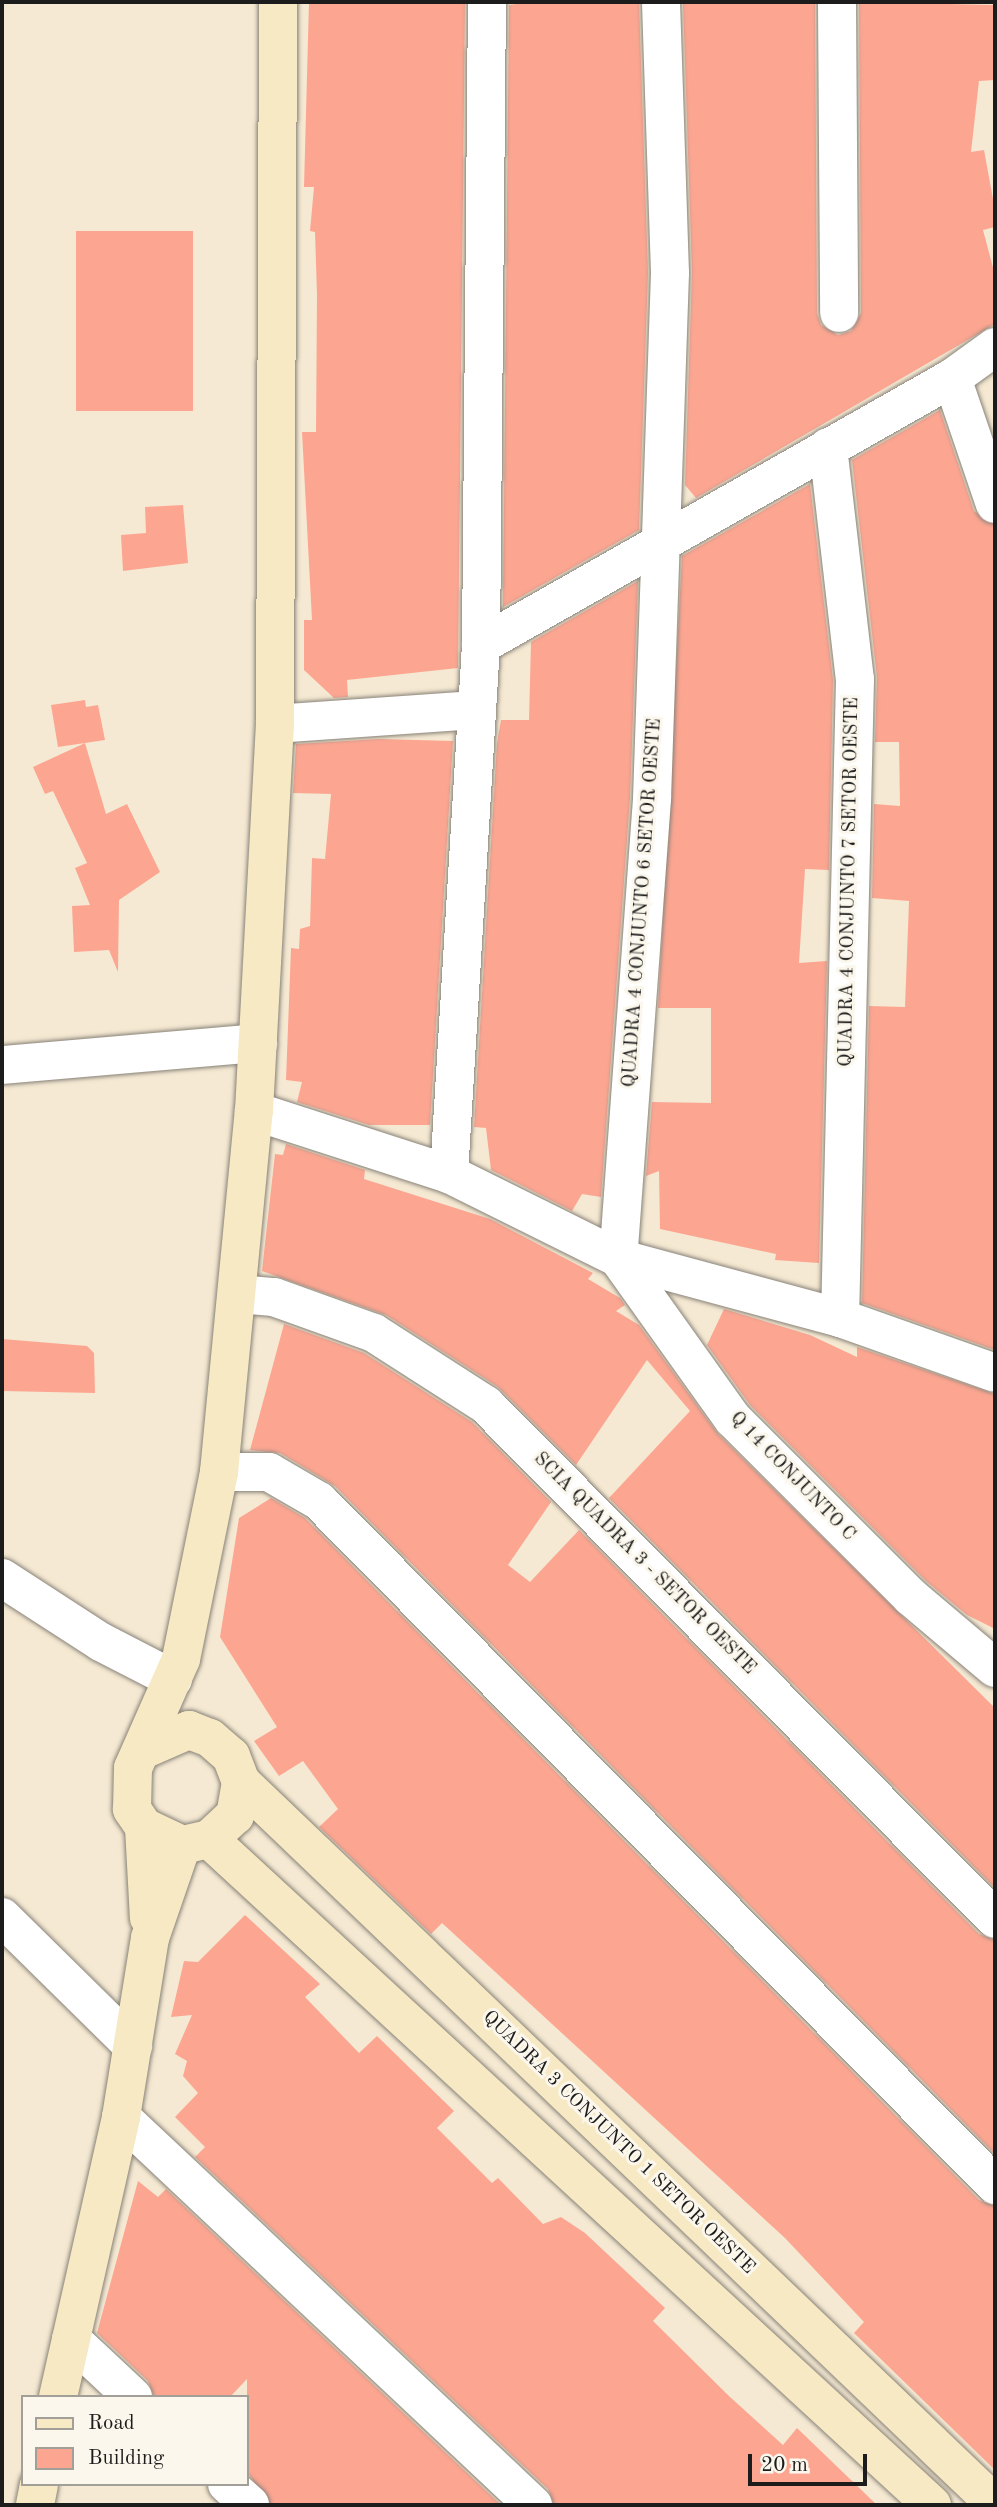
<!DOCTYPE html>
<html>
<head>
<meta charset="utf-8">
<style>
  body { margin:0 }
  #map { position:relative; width:997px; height:2507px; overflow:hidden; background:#f5e9d3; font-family:"Old Standard TT",serif }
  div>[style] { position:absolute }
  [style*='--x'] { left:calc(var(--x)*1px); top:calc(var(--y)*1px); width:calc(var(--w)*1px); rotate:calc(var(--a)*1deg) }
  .building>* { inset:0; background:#fca692; transform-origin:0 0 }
  .roads { filter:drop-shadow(0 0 2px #888278) drop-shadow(0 0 2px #888278) }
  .street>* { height:38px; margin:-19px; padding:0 19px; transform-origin:19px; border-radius:19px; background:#fff }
  .secondary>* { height:38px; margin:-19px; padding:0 19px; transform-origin:19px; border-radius:19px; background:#f6e9c3 }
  span { translate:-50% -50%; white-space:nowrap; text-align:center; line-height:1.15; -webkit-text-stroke:6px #fbf7ec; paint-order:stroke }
  .street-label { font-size:19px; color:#1c1c1c }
  .frame { position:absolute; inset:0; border:4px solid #1c1c1c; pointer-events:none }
  .legend { position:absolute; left:21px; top:2395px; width:228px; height:91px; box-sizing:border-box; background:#fbf7ec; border:2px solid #a29f99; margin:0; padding:9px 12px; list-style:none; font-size:21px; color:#1c1c1c }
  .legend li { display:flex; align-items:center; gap:14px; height:35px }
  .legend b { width:35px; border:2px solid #a29f99 }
  .scale { position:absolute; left:748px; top:2454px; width:119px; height:32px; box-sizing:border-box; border:4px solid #1c1c1c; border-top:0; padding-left:9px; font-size:21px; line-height:24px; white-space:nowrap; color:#1c1c1c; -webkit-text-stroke:5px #fbf7ec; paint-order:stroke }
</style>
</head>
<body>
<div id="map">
  <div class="building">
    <div style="clip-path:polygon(309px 2px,465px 2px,458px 668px,347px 680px,348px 697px,334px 698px,304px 670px,304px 620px,312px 620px,302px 432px,316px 432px,317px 295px,315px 232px,310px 231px,314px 187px,304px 187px)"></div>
    <div style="clip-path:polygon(530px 2px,639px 2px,648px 273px,639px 530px,503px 607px,509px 5px)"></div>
    <div style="clip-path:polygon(683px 2px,815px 2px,817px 313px,821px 325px,838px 335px,851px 331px,861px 313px,859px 2px,995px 5px,995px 80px,979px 81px,971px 152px,984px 150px,995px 210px,995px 227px,983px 230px,995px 275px,995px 324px,696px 498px,685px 485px,692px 272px)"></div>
    <div style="left:193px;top:231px;width:180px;height:117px;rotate:90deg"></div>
    <div style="clip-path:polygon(940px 410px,974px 511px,995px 525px,995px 1350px,862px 1303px,869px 1006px,905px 1007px,909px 901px,872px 898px,874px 804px,900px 806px,899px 742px,875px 742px,877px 677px,852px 460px)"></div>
    <div style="clip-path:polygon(810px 484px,833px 680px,829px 870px,805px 869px,799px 963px,827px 961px,819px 1263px,775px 1260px,776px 1254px,660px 1229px,659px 1171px,646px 1176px,652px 1102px,711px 1103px,711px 1008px,658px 1008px,682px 556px)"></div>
    <div style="clip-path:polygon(183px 505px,188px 563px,123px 571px,121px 535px,146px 533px,145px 507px)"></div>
    <div style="clip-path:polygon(638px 581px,630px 798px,601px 1197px,582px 1194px,572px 1211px,491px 1170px,486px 1128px,474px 1127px,497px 743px,501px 720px,529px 720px,531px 642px)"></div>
    <div style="clip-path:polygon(85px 700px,86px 707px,98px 705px,105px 740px,58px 747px,51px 705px)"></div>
    <div style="clip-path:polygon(379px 739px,453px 741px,430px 1125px,369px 1125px,297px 1102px,302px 1082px,286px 1080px,291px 948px,299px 949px,300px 929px,310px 926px,312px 858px,325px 859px,331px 794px,293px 793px,296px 744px)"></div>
    <div style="clip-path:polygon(85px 743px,106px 814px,127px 804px,160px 872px,119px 900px,118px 972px,109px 950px,74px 952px,72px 906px,90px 905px,75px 868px,87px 863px,53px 791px,45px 794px,33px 767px)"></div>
    <div style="clip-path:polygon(286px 1144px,365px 1170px,364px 1179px,490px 1219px,593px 1273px,588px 1279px,620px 1298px,625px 1305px,616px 1311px,639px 1325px,718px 1434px,995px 1708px,995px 1888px,609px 1498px,690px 1411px,647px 1360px,576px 1465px,498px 1387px,386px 1315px,262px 1271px,275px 1154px,283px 1155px)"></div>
    <div style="clip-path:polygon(724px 1309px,810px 1335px,857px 1357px,857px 1347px,995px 1394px,995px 1629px,967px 1615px,926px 1581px,750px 1405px,707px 1345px)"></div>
    <div style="clip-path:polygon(284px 1324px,364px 1353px,472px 1422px,551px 1502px,508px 1565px,530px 1582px,579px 1530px,979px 1934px,995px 1940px,995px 2154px,335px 1486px,280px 1453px,250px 1450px)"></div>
    <div style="clip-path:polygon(2px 1339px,87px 1346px,94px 1353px,95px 1393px,2px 1391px)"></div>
    <div style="clip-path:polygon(271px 1498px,305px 1518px,979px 2200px,995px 2206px,995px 2470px,854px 2333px,864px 2322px,785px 2238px,442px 1923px,431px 1934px,319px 1827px,338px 1809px,303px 1761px,279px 1776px,254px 1741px,277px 1727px,220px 1637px,239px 1518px)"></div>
    <div style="clip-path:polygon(245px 1915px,320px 1984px,305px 1997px,359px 2053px,377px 2036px,454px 2111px,437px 2128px,492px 2183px,498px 2178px,543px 2224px,561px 2217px,585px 2233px,665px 2308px,653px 2321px,730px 2397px,783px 2445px,797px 2428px,877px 2505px,554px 2505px,548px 2489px,195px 2157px,205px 2147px,175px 2117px,198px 2093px,183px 2076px,187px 2061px,175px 2054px,192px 2015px,171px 2017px,184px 1961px,198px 1962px)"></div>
    <div style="clip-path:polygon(138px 2181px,158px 2197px,166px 2189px,501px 2505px,271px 2505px,247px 2472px,247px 2379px,230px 2397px,154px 2397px,148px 2381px,97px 2333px)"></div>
  </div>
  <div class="roads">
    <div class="street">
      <div style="--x:661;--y:2;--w:271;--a:88.1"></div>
      <div style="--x:670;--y:273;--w:526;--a:91.96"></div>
      <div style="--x:652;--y:799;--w:460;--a:94.2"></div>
      <div style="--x:618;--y:1258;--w:198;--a:54.5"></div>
      <div style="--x:733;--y:1419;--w:252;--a:45"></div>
      <div style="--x:911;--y:1597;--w:110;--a:40.2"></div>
      <div style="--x:837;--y:2;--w:311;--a:89.6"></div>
      <div style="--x:952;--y:378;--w:133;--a:71.2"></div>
      <div style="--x:828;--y:447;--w:234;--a:83.4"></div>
      <div style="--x:855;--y:679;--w:639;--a:91.34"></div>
      <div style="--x:481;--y:645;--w:541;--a:-29.55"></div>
      <div style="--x:952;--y:378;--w:53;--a:-35.8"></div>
      <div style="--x:275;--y:724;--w:200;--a:-4"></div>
      <div style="--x:2;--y:1065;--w:257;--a:-4.9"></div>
      <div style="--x:254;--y:1111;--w:205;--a:17.9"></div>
      <div style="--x:449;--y:1174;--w:189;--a:26.4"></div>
      <div style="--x:618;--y:1258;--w:230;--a:15.1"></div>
      <div style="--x:840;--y:1318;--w:164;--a:19.5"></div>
      <div style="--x:449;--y:1174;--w:530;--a:-86.54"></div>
      <div style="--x:481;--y:645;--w:643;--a:-89.47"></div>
      <div style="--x:238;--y:1294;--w:36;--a:5"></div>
      <div style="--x:274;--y:1297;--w:106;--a:19.8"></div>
      <div style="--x:374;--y:1333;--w:133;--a:32.7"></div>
      <div style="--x:486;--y:1405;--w:723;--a:45.28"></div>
      <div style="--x:219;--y:1472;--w:50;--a:0"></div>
      <div style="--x:269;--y:1472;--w:58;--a:30.1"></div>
      <div style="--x:319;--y:1501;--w:962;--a:45.34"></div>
      <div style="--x:2;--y:1578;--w:118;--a:32.9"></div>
      <div style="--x:101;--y:1642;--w:81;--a:27.2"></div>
      <div style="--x:2;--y:1917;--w:184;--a:44.6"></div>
      <div style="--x:121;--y:2117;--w:566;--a:43.28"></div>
      <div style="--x:71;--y:2339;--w:85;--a:43.1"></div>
      <div style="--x:227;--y:2484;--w:31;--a:42"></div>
    </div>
    <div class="secondary">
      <div style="--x:145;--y:1749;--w:48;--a:-23.4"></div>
      <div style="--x:189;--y:1730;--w:22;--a:21"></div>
      <div style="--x:210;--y:1738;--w:28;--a:41"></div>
      <div style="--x:231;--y:1756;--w:28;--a:69"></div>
      <div style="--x:241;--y:1782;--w:34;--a:100"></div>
      <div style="--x:235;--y:1815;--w:35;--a:137"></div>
      <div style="--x:209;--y:1839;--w:28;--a:167"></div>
      <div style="--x:182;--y:1845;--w:42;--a:-154.7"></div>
      <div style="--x:144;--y:1827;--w:22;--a:-124"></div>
      <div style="--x:132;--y:1809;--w:41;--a:-88.6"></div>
      <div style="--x:133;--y:1768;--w:119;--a:-66.2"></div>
      <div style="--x:181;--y:1659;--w:191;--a:-78.5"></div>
      <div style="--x:219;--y:1472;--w:363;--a:-84.5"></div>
      <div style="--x:254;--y:1111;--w:388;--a:-86.9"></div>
      <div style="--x:275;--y:724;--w:722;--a:-89.76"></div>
      <div style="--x:241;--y:1782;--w:1044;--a:43.76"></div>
      <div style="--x:144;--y:1827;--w:91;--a:86.9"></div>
      <div style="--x:209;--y:1839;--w:983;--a:42.65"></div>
      <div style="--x:58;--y:2397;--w:287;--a:-77.3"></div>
      <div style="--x:121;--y:2117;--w:181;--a:-80.8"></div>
      <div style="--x:150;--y:1938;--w:98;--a:-71"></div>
      <div style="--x:35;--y:2505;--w:21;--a:-79"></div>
    </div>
  </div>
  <div class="street-label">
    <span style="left:850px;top:882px;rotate:-89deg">QUADRA 4 CONJUNTO 7 SETOR OESTE</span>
    <span style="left:643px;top:903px;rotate:-86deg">QUADRA 4 CONJUNTO 6 SETOR OESTE</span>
    <span style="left:792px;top:1477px;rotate:46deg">Q 14 CONJUNTO C</span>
    <span style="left:644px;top:1564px;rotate:45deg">SCIA QUADRA 3 - SETOR OESTE</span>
    <span style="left:618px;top:2143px;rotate:44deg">QUADRA 3 CONJUNTO 1 SETOR OESTE</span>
  </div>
  <div class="frame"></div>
  <ul class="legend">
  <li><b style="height:9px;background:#f6e9c3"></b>Road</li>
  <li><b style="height:19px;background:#fca692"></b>Building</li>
  </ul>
  <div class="scale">20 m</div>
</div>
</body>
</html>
